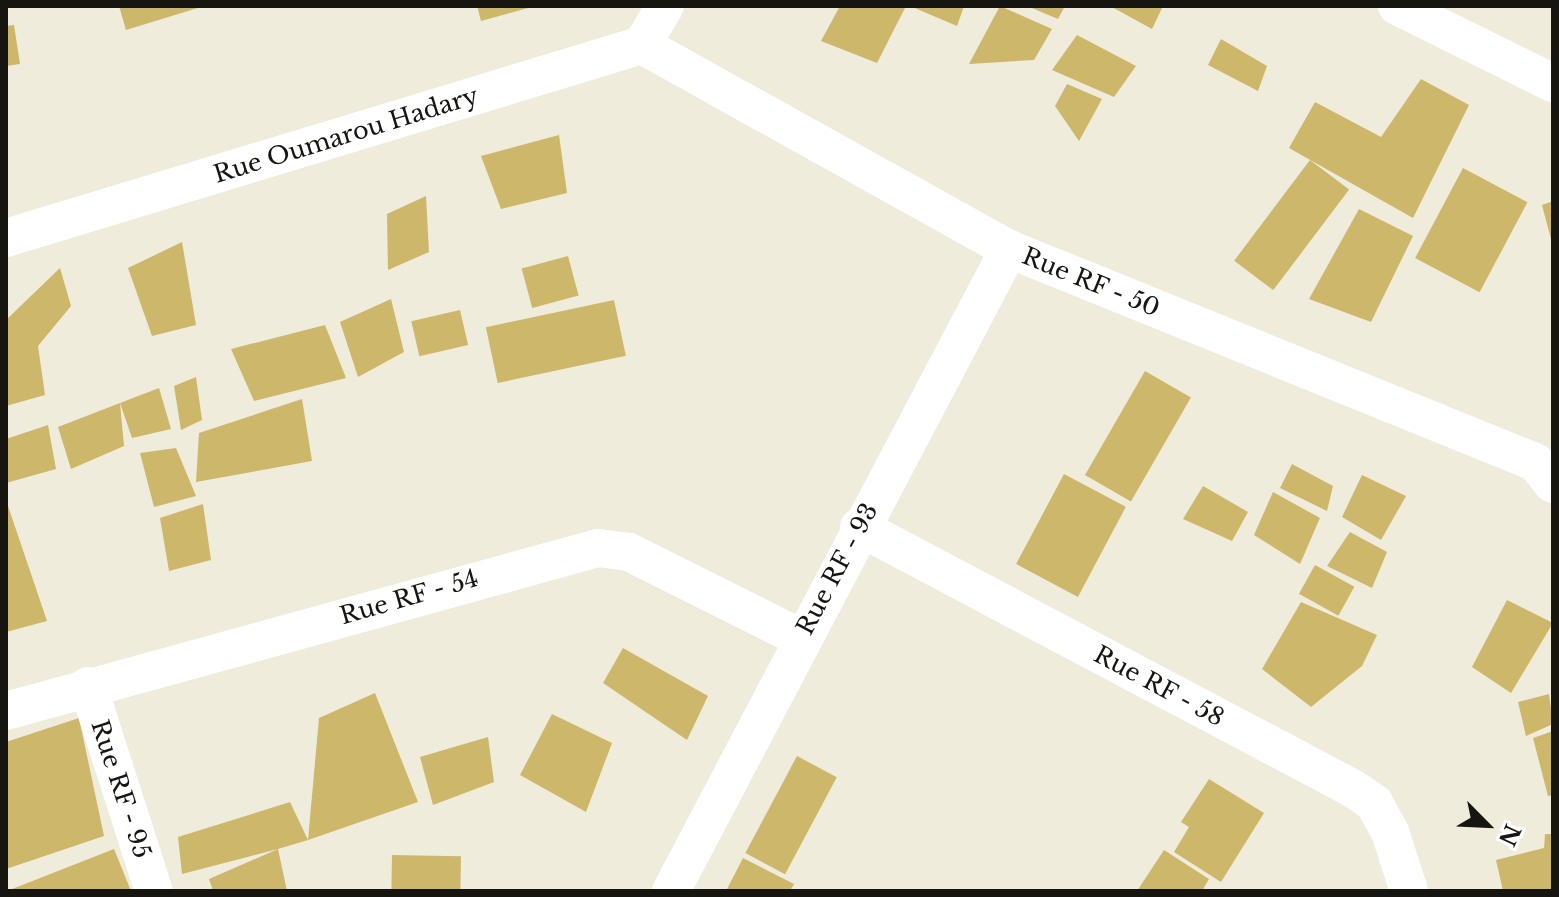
<!DOCTYPE html>
<html>
<head>
<meta charset="utf-8">
<style>
  body { margin:0 }
  #map { position:relative; width:1559px; height:897px; overflow:hidden; background:#f0ecdc; font-family:"Libre Baskerville",serif }
  div>[style] { position:absolute }
  [style*='--x'] { left:calc(var(--x)*1px); top:calc(var(--y)*1px); width:calc(var(--w)*1px); rotate:calc(var(--a)*1deg) }
  .building>* { inset:0; background:#cdb76a; transform-origin:0 0 }
  .minor>* { height:38px; margin:-19px; padding:0 19px; transform-origin:19px; border-radius:19px; background:#fff }
  span { translate:-50% -50%; white-space:nowrap; text-align:center; line-height:1.15; -webkit-text-stroke:7px #fff; paint-order:stroke }
  .street-label { font-size:24px; color:#171510 }
  .frame { position:absolute; inset:0; border:8px solid #171510; pointer-events:none }
  .north { position:absolute; left:1447px; top:785px; width:80px; height:80px; -webkit-text-stroke:6px #fff; paint-order:stroke; rotate:114deg; font-size:22px; font-weight:700; line-height:32px; text-align:center; color:#171510 }
  .north::after { content:''; display:block; margin:auto; width:28px; height:36px; background:#171510; clip-path:polygon(50% 0,100% 100%,50% 72%,0 100%) }
</style>
</head>
<body>
<div id="map">
  <div class="building">
    <div style="clip-path:polygon(119px 6px,201px 6px,201px 7px,126px 30px)"></div>
    <div style="clip-path:polygon(477px 6px,532px 6px,532px 7px,481px 21px)"></div>
    <div style="clip-path:polygon(840px 6px,906px 6px,877px 63px,821px 41px)"></div>
    <div style="clip-path:polygon(910px 6px,964px 6px,957px 26px)"></div>
    <div style="clip-path:polygon(1000px 6px,1052px 29px,1034px 60px,969px 64px)"></div>
    <div style="clip-path:polygon(1027px 6px,1065px 6px,1058px 19px)"></div>
    <div style="clip-path:polygon(1110px 6px,1163px 6px,1152px 29px)"></div>
    <div style="clip-path:polygon(14px 25px,20px 64px,6px 66px,6px 26px)"></div>
    <div style="clip-path:polygon(1077px 35px,1136px 66px,1114px 97px,1052px 70px)"></div>
    <div style="clip-path:polygon(1221px 39px,1267px 66px,1258px 91px,1208px 65px)"></div>
    <div style="clip-path:polygon(1421px 79px,1469px 105px,1413px 218px,1289px 148px,1315px 102px,1381px 137px)"></div>
    <div style="clip-path:polygon(1067px 84px,1102px 99px,1079px 141px,1055px 106px)"></div>
    <div style="clip-path:polygon(559px 135px,567px 193px,501px 209px,481px 156px)"></div>
    <div style="left:1310px;top:160px;width:49px;height:126px;rotate:37deg"></div>
    <div style="left:1463px;top:168px;width:73px;height:102px;rotate:28deg"></div>
    <div style="clip-path:polygon(426px 196px,429px 252px,388px 270px,387px 214px)"></div>
    <div style="clip-path:polygon(1553px 201px,1553px 243px,1552px 243px,1542px 205px)"></div>
    <div style="clip-path:polygon(1359px 209px,1413px 236px,1371px 322px,1309px 299px)"></div>
    <div style="clip-path:polygon(182px 242px,196px 325px,152px 336px,128px 268px)"></div>
    <div style="left:568px;top:256px;width:41px;height:48px;rotate:75deg"></div>
    <div style="clip-path:polygon(60px 268px,71px 306px,38px 346px,45px 395px,6px 406px,6px 320px)"></div>
    <div style="clip-path:polygon(391px 299px,404px 352px,358px 377px,340px 322px)"></div>
    <div style="left:614px;top:300px;width:57px;height:131px;rotate:78deg"></div>
    <div style="left:460px;top:310px;width:36px;height:50px;rotate:77deg"></div>
    <div style="clip-path:polygon(325px 325px,346px 378px,254px 401px,231px 349px)"></div>
    <div style="left:1145px;top:371px;width:53px;height:120px;rotate:30deg"></div>
    <div style="clip-path:polygon(196px 377px,202px 420px,181px 430px,174px 386px)"></div>
    <div style="clip-path:polygon(159px 388px,171px 429px,132px 438px,120px 403px)"></div>
    <div style="clip-path:polygon(302px 399px,312px 461px,196px 482px,199px 433px)"></div>
    <div style="clip-path:polygon(120px 403px,124px 446px,71px 469px,58px 427px)"></div>
    <div style="clip-path:polygon(48px 425px,56px 469px,6px 483px,6px 439px)"></div>
    <div style="clip-path:polygon(176px 448px,196px 496px,154px 507px,140px 453px)"></div>
    <div style="clip-path:polygon(1292px 464px,1333px 486px,1327px 511px,1280px 488px)"></div>
    <div style="left:1064px;top:474px;width:70px;height:102px;rotate:28deg"></div>
    <div style="clip-path:polygon(1362px 475px,1406px 496px,1381px 540px,1342px 517px)"></div>
    <div style="clip-path:polygon(1203px 486px,1248px 512px,1232px 541px,1183px 519px)"></div>
    <div style="clip-path:polygon(1273px 492px,1320px 518px,1300px 564px,1254px 535px)"></div>
    <div style="clip-path:polygon(6px 500px,47px 621px,6px 632px)"></div>
    <div style="clip-path:polygon(203px 504px,211px 560px,169px 571px,160px 518px)"></div>
    <div style="clip-path:polygon(1350px 532px,1387px 552px,1372px 588px,1327px 566px)"></div>
    <div style="left:1315px;top:565px;width:45px;height:33px;rotate:29deg"></div>
    <div style="clip-path:polygon(1507px 600px,1553px 623px,1511px 693px,1472px 667px)"></div>
    <div style="clip-path:polygon(1301px 602px,1377px 635px,1362px 666px,1311px 707px,1262px 669px)"></div>
    <div style="clip-path:polygon(623px 648px,708px 696px,687px 740px,603px 683px)"></div>
    <div style="clip-path:polygon(375px 693px,418px 802px,308px 840px,319px 718px)"></div>
    <div style="clip-path:polygon(1549px 694px,1553px 724px,1526px 736px,1518px 702px)"></div>
    <div style="clip-path:polygon(552px 714px,612px 743px,586px 812px,520px 775px)"></div>
    <div style="clip-path:polygon(79px 718px,104px 836px,6px 869px,6px 742px)"></div>
    <div style="clip-path:polygon(1553px 731px,1553px 795px,1548px 796px,1533px 738px)"></div>
    <div style="clip-path:polygon(488px 737px,494px 782px,433px 805px,420px 757px)"></div>
    <div style="left:797px;top:756px;width:45px;height:110px;rotate:28deg"></div>
    <div style="clip-path:polygon(1209px 779px,1264px 813px,1221px 882px,1174px 852px,1189px 827px,1181px 822px)"></div>
    <div style="clip-path:polygon(290px 802px,308px 840px,278px 849px,287px 891px,213px 891px,209px 879px,278px 849px,182px 874px,178px 837px)"></div>
    <div style="clip-path:polygon(1545px 834px,1553px 834px,1553px 891px,1503px 891px,1496px 860px,1544px 848px)"></div>
    <div style="clip-path:polygon(114px 849px,131px 891px,7px 891px)"></div>
    <div style="clip-path:polygon(1164px 850px,1209px 879px,1202px 891px,1137px 891px)"></div>
    <div style="left:392px;top:855px;width:69px;height:36px;rotate:1deg"></div>
    <div style="clip-path:polygon(743px 858px,794px 884px,790px 891px,726px 891px)"></div>
  </div>
  <div class="minor">
    <div style="--x:1397;--y:6;--w:174;--a:26.3"></div>
    <div style="--x:642;--y:45;--w:420;--a:29.1"></div>
    <div style="--x:1009;--y:249;--w:567;--a:22.05"></div>
    <div style="--x:1535;--y:462;--w:28;--a:51"></div>
    <div style="--x:6;--y:238;--w:665;--a:-16.88"></div>
    <div style="--x:642;--y:45;--w:45;--a:-59.5"></div>
    <div style="--x:859;--y:527;--w:558;--a:27.9"></div>
    <div style="--x:1352;--y:788;--w:27;--a:34"></div>
    <div style="--x:1374;--y:803;--w:33;--a:61"></div>
    <div style="--x:1390;--y:832;--w:62;--a:72.1"></div>
    <div style="--x:88;--y:686;--w:215;--a:72.2"></div>
    <div style="--x:6;--y:711;--w:614;--a:-15.39"></div>
    <div style="--x:598;--y:548;--w:31;--a:7"></div>
    <div style="--x:629;--y:552;--w:192;--a:26.6"></div>
    <div style="--x:671;--y:891;--w:726;--a:-62.23"></div>
  </div>
  <div class="street-label">
    <span style="left:346px;top:135px;rotate:-17deg">Rue Oumarou Hadary</span>
    <span style="left:1091px;top:282px;rotate:22deg">Rue RF - 50</span>
    <span style="left:837px;top:569px;rotate:-62deg">Rue RF - 93</span>
    <span style="left:409px;top:597px;rotate:-16deg">Rue RF - 54</span>
    <span style="left:1159px;top:686px;rotate:28deg">Rue RF - 58</span>
    <span style="left:121px;top:789px;rotate:72deg">Rue RF - 95</span>
  </div>
  <div class="frame"></div>
  <div class="north">N</div>
</div>
</body>
</html>
